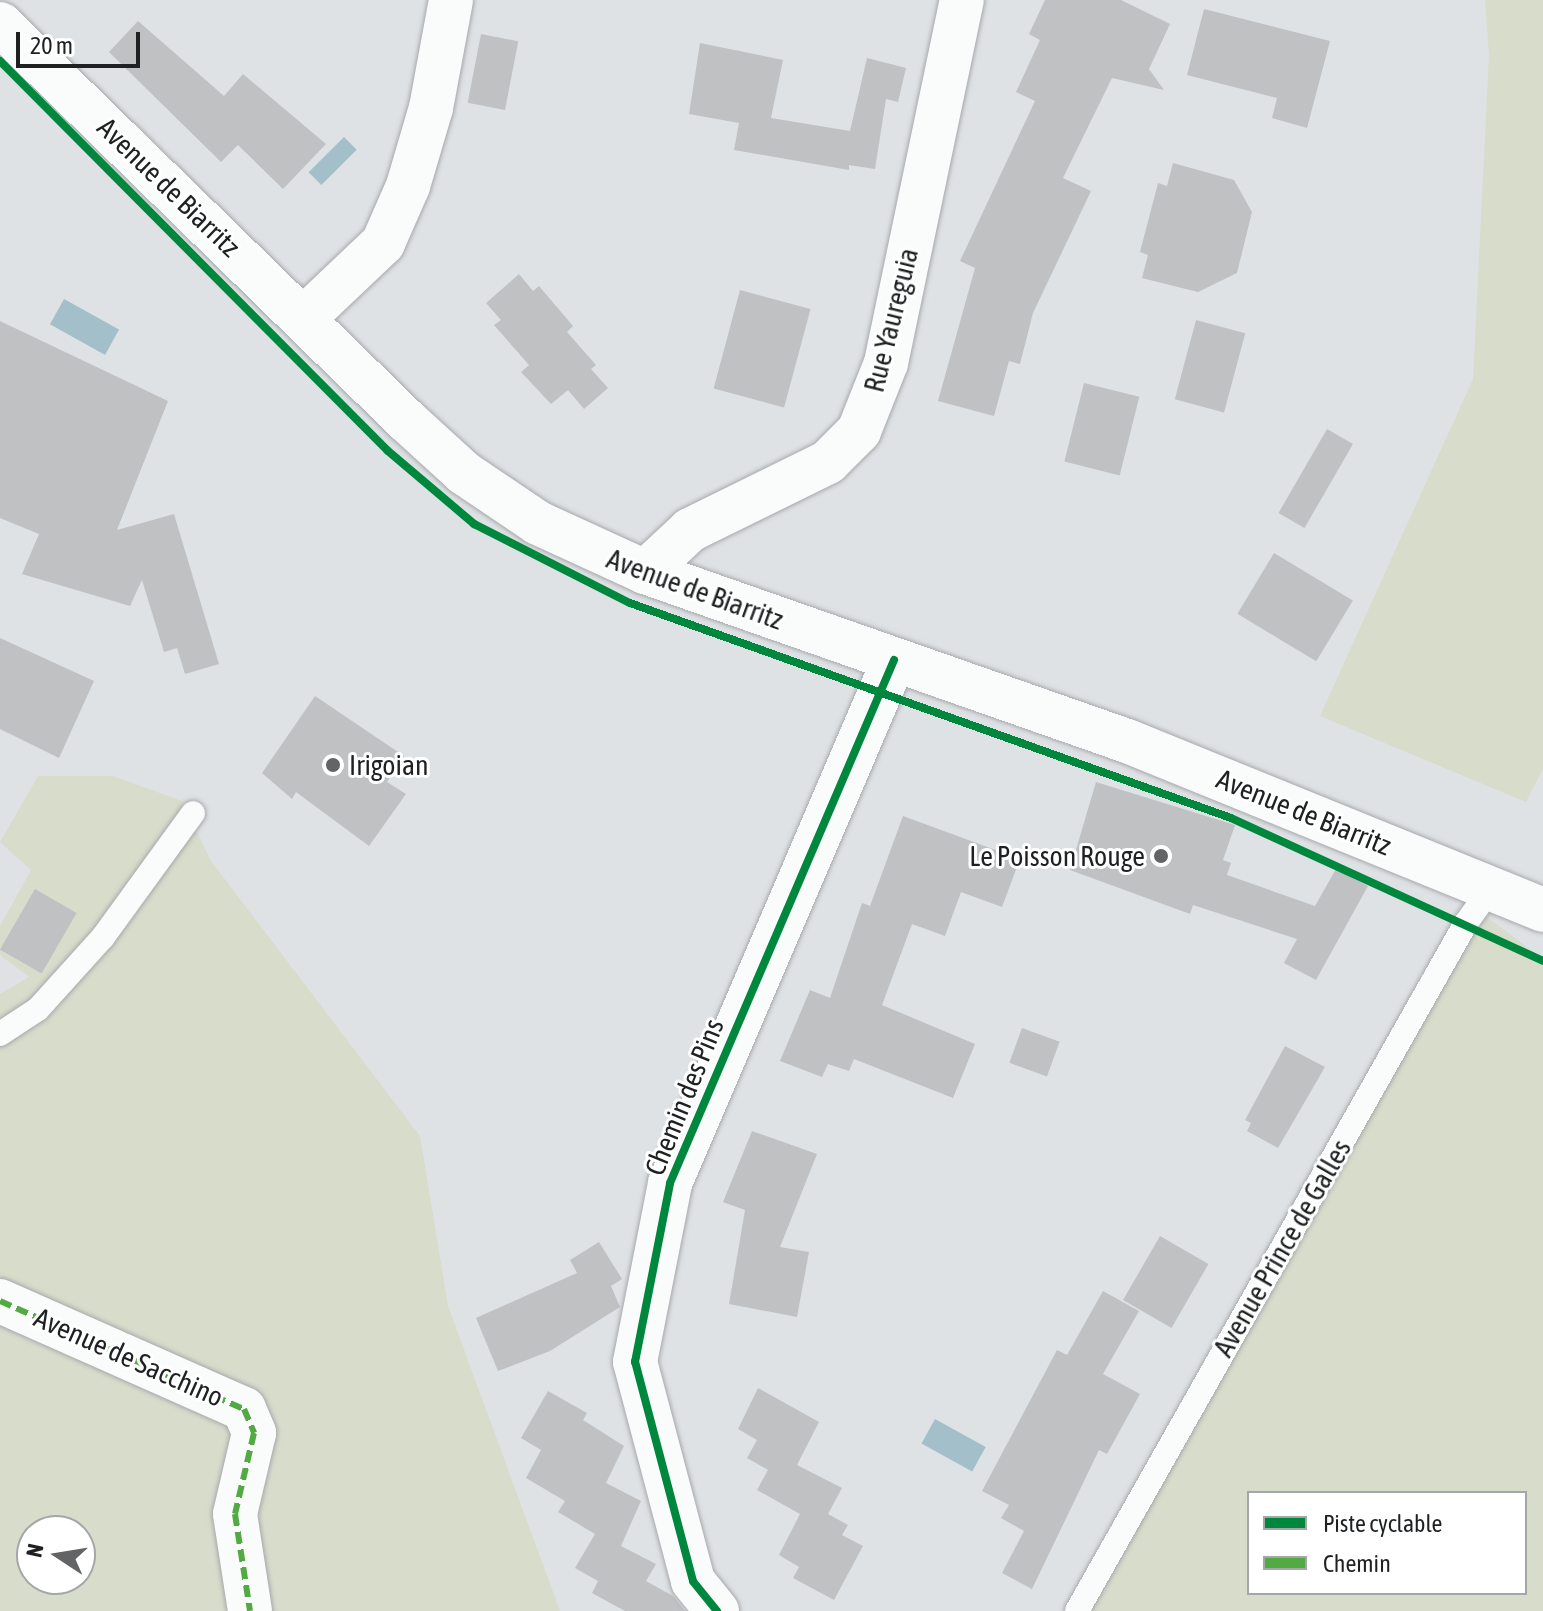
<!DOCTYPE html>
<html>
<head>
<meta charset="utf-8">
<style>
  body { margin:0 }
  #map { position:relative; width:1543px; height:1611px; overflow:hidden; background:#dfe2e5; font-family:"Asap Condensed",sans-serif }
  div>[style] { position:absolute }
  [style*='--x'] { left:calc(var(--x)*1px); top:calc(var(--y)*1px); width:calc(var(--w)*1px); rotate:calc(var(--a)*1deg) }
  .green>* { inset:0; background:#d7dccb }
  .water>* { inset:0; background:#a3c0ca; transform-origin:0 0 }
  .building>* { inset:0; background:#bfc1c3; transform-origin:0 0 }
  .roads { filter:drop-shadow(0 0 2px #a7a9ac) drop-shadow(0 0 2px #a7a9ac) }
  .service>* { height:24px; margin:-12px; padding:0 12px; transform-origin:12px; border-radius:12px; background:#fafbfb }
  .minor>* { height:44px; margin:-22px; padding:0 22px; transform-origin:22px; border-radius:22px; background:#fafbfb }
  .secondary>* { height:44px; margin:-22px; padding:0 22px; transform-origin:22px; border-radius:22px; background:#fafbfb }
  .quiet>* { height:6px; margin-top:-3px; transform-origin:0; background:repeating-linear-gradient(90deg,#52aa43 0 12px,transparent 0 18px) }
  .cycleway>* { height:8px; margin:-4px; padding:0 4px; transform-origin:4px; border-radius:4px; background:#00873e }
  .dots>* { width:22px; height:22px; translate:-50% -50%; box-sizing:border-box; border:4px solid #fff; border-radius:50% }
  span { translate:-50% -50%; white-space:nowrap; text-align:center; line-height:1.15; -webkit-text-stroke:6px #fff; paint-order:stroke }
  .street-label { font-size:28px; color:#1e2022 }
  .poi-label { font-size:28px; color:#1e2022 }
  .left { translate:0 -50%; text-align:left }
  .right { translate:-100% -50%; text-align:right }
  .legend { position:absolute; left:1247px; top:1491px; width:280px; height:104px; box-sizing:border-box; background:#fff; border:2px solid #a5a6a7; margin:0; padding:10px 14px; list-style:none; font-size:24px; color:#1e2022 }
  .legend li { display:flex; align-items:center; gap:16px; height:40px }
  .legend b { width:40px; border:2px solid #a5a6a7 }
  .north { position:absolute; left:16px; top:1515px; width:80px; height:80px; box-sizing:border-box; background:#fff; border:2px solid #a5a6a7; border-radius:50%; rotate:282deg; font-size:22px; font-weight:700; line-height:32px; text-align:center; color:#1e2022 }
  .north::after { content:''; display:block; margin:auto; width:28px; height:36px; background:#626466; clip-path:polygon(50% 0,100% 100%,50% 72%,0 100%) }
  .scale { position:absolute; left:16px; top:32px; width:124px; height:36px; box-sizing:border-box; border:4px solid #1e2022; border-top:0; padding-left:10px; font-size:24px; line-height:28px; white-space:nowrap; color:#1e2022; -webkit-text-stroke:6px #fff; paint-order:stroke }
</style>
</head>
<body>
<div id="map">
  <div class="green">
    <div style="clip-path:polygon(1485px 0,1543px 0,1543px 769px,1526px 802px,1320px 716px,1473px 379px,1489px 55px)"></div>
    <div style="clip-path:polygon(evenodd,38px 776px,113px 776px,182px 801px,211px 861px,420px 1136px,448px 1306px,560px 1611px,0 1611px,0 994px,29px 977px,0 955px,0 926px,31px 870px,0 842px,38px 776px,32px 1531px,80px 1531px,80px 1579px,32px 1579px,32px 1531px)"></div>
    <div style="clip-path:polygon(evenodd,1479px 911px,1543px 959px,1543px 1611px,1091px 1611px,1479px 911px,1249px 1493px,1525px 1493px,1525px 1593px,1249px 1593px,1249px 1493px)"></div>
  </div>
  <div class="water">
    <div style="left:344px;top:137px;width:18px;height:50px;rotate:45deg"></div>
    <div style="left:64px;top:299px;width:63px;height:29px;rotate:29deg"></div>
    <div style="left:935px;top:1419px;width:58px;height:28px;rotate:29deg"></div>
  </div>
  <div class="building">
    <div style="clip-path:polygon(1045px 0,1121px 0,1170px 24px,1149px 69px,1164px 90px,1112px 78px,1063px 178px,1091px 191px,1033px 313px,1020px 364px,1009px 361px,994px 416px,938px 401px,975px 268px,960px 261px,1035px 101px,1016px 92px,1040px 40px,1029px 34px)"></div>
    <div style="clip-path:polygon(1204px 9px,1330px 41px,1307px 128px,1272px 118px,1277px 98px,1187px 75px)"></div>
    <div style="clip-path:polygon(138px 21px,224px 96px,243px 74px,326px 144px,283px 189px,238px 145px,221px 162px,109px 52px)"></div>
    <div style="left:481px;top:34px;width:38px;height:70px;rotate:11deg"></div>
    <div style="clip-path:polygon(700px 43px,783px 60px,771px 118px,850px 131px,867px 58px,906px 68px,898px 102px,886px 99px,875px 169px,849px 165px,849px 170px,734px 150px,739px 123px,689px 114px)"></div>
    <div style="clip-path:polygon(1173px 163px,1234px 180px,1252px 212px,1237px 273px,1198px 292px,1142px 278px,1148px 255px,1140px 252px,1158px 183px,1167px 186px)"></div>
    <div style="clip-path:polygon(519px 274px,533px 291px,539px 286px,573px 326px,567px 332px,596px 365px,591px 369px,608px 388px,584px 409px,568px 390px,551px 404px,521px 372px,529px 365px,494px 325px,501px 320px,486px 303px)"></div>
    <div style="left:740px;top:290px;width:73px;height:102px;rotate:15deg"></div>
    <div style="left:1196px;top:320px;width:51px;height:82px;rotate:15deg"></div>
    <div style="clip-path:polygon(0 321px,168px 401px,117px 530px,174px 514px,219px 664px,185px 674px,177px 648px,164px 652px,142px 580px,130px 606px,22px 574px,39px 534px,0 518px)"></div>
    <div style="left:1084px;top:383px;width:57px;height:81px;rotate:14deg"></div>
    <div style="left:1327px;top:429px;width:30px;height:97px;rotate:30deg"></div>
    <div style="left:1274px;top:553px;width:92px;height:71px;rotate:31deg"></div>
    <div style="clip-path:polygon(0 638px,94px 681px,59px 758px,0 729px)"></div>
    <div style="clip-path:polygon(315px 696px,404px 756px,387px 782px,406px 794px,369px 846px,296px 792px,292px 799px,262px 773px)"></div>
    <div style="clip-path:polygon(1096px 782px,1235px 825px,1223px 860px,1231px 863px,1227px 875px,1315px 906px,1336px 869px,1368px 886px,1316px 980px,1284px 963px,1297px 939px,1193px 905px,1190px 914px,1070px 870px)"></div>
    <div style="clip-path:polygon(903px 816px,1020px 859px,1002px 907px,961px 892px,945px 936px,912px 924px,882px 1005px,975px 1044px,953px 1098px,854px 1059px,849px 1071px,828px 1064px,822px 1077px,780px 1061px,810px 990px,830px 998px,862px 903px,870px 906px)"></div>
    <div style="left:35px;top:889px;width:48px;height:70px;rotate:30deg"></div>
    <div style="left:1022px;top:1028px;width:40px;height:37px;rotate:20deg"></div>
    <div style="clip-path:polygon(1285px 1046px,1325px 1067px,1278px 1148px,1247px 1131px,1251px 1123px,1245px 1120px)"></div>
    <div style="clip-path:polygon(752px 1131px,817px 1154px,780px 1247px,809px 1252px,797px 1317px,729px 1304px,745px 1210px,723px 1202px)"></div>
    <div style="left:1160px;top:1236px;width:56px;height:74px;rotate:30deg"></div>
    <div style="clip-path:polygon(599px 1242px,622px 1279px,611px 1286px,620px 1307px,550px 1351px,498px 1371px,476px 1318px,577px 1273px,570px 1260px)"></div>
    <div style="clip-path:polygon(1103px 1291px,1139px 1311px,1103px 1374px,1140px 1394px,1107px 1454px,1099px 1450px,1032px 1589px,1002px 1573px,1024px 1531px,1001px 1518px,1009px 1505px,982px 1491px,1057px 1350px,1067px 1355px)"></div>
    <div style="clip-path:polygon(758px 1388px,819px 1422px,797px 1465px,842px 1488px,828px 1514px,848px 1525px,842px 1535px,863px 1546px,834px 1600px,793px 1578px,799px 1567px,779px 1555px,800px 1514px,757px 1490px,768px 1470px,747px 1458px,757px 1440px,738px 1429px)"></div>
    <div style="clip-path:polygon(548px 1391px,587px 1413px,583px 1420px,624px 1446px,606px 1483px,641px 1501px,621px 1546px,656px 1564px,646px 1581px,673px 1596px,685px 1611px,625px 1611px,592px 1593px,598px 1581px,575px 1568px,595px 1534px,558px 1512px,565px 1501px,526px 1478px,541px 1450px,521px 1438px)"></div>
  </div>
  <div class="roads">
    <div class="service">
      <div style="--x:0;--y:1034;--w:45;--a:-33.3"></div>
      <div style="--x:38;--y:1009;--w:97;--a:-47.9"></div>
      <div style="--x:103;--y:937;--w:153;--a:-54"></div>
      <div style="--x:1077;--y:1611;--w:790;--a:-60.52"></div>
      <div style="--x:1466;--y:923;--w:44;--a:-54.2"></div>
    </div>
    <div class="minor">
      <div style="--x:304;--y:318;--w:109;--a:-43.5"></div>
      <div style="--x:383;--y:243;--w:62;--a:-66.3"></div>
      <div style="--x:408;--y:186;--w:81;--a:-73.6"></div>
      <div style="--x:431;--y:108;--w:110;--a:-79.5"></div>
      <div style="--x:645;--y:572;--w:62;--a:-43"></div>
      <div style="--x:690;--y:530;--w:154;--a:-26.2"></div>
      <div style="--x:828;--y:462;--w:44;--a:-45"></div>
      <div style="--x:859;--y:431;--w:73;--a:-68.3"></div>
      <div style="--x:886;--y:363;--w:371;--a:-78.2"></div>
      <div style="--x:0;--y:1301;--w:267;--a:23.9"></div>
      <div style="--x:244;--y:1409;--w:26;--a:67"></div>
      <div style="--x:254;--y:1433;--w:83;--a:103.2"></div>
      <div style="--x:235;--y:1514;--w:98;--a:81.2"></div>
      <div style="--x:717;--y:1611;--w:38;--a:-129"></div>
      <div style="--x:693;--y:1581;--w:227;--a:-104.8"></div>
      <div style="--x:635;--y:1362;--w:182;--a:-78.9"></div>
      <div style="--x:670;--y:1183;--w:569;--a:-66.81"></div>
    </div>
    <div class="secondary">
      <div style="--x:0;--y:24;--w:567;--a:44.29"></div>
      <div style="--x:406;--y:420;--w:79;--a:42.4"></div>
      <div style="--x:464;--y:473;--w:89;--a:34"></div>
      <div style="--x:538;--y:523;--w:118;--a:24.6"></div>
      <div style="--x:645;--y:572;--w:511;--a:19.32"></div>
      <div style="--x:1127;--y:741;--w:449;--a:22.1"></div>
    </div>
  </div>
  <div class="quiet">
    <div style="--x:0;--y:1301;--w:267;--a:23.9"></div>
    <div style="--x:244;--y:1409;--w:26;--a:67"></div>
    <div style="--x:254;--y:1433;--w:83;--a:103.2"></div>
    <div style="--x:235;--y:1514;--w:98;--a:81.2"></div>
  </div>
  <div class="cycleway">
    <div style="--x:0;--y:61;--w:550;--a:45.15"></div>
    <div style="--x:388;--y:451;--w:113;--a:40.3"></div>
    <div style="--x:474;--y:524;--w:175;--a:26.9"></div>
    <div style="--x:630;--y:603;--w:638;--a:19.68"></div>
    <div style="--x:1231;--y:818;--w:343;--a:24.6"></div>
    <div style="--x:717;--y:1611;--w:38;--a:-129"></div>
    <div style="--x:693;--y:1581;--w:227;--a:-104.8"></div>
    <div style="--x:635;--y:1362;--w:182;--a:-78.9"></div>
    <div style="--x:670;--y:1183;--w:569;--a:-66.81"></div>
  </div>
  <div class="dots">
    <div style="left:333px;top:765px;background:#626466"></div>
    <div style="left:1161px;top:856px;background:#626466"></div>
  </div>
  <div class="street-label">
    <span style="left:169px;top:187px;rotate:44deg">Avenue de Biarritz</span>
    <span style="left:891px;top:320px;rotate:-76deg">Rue Yaureguia</span>
    <span style="left:695px;top:589px;rotate:20deg">Avenue de Biarritz</span>
    <span style="left:1304px;top:812px;rotate:22deg">Avenue de Biarritz</span>
    <span style="left:684px;top:1097px;rotate:-68deg">Chemin des Pins</span>
    <span style="left:1282px;top:1248px;rotate:-60deg">Avenue Prince de Galles</span>
    <span style="left:129px;top:1357px;rotate:24deg">Avenue de Sacchino</span>
  </div>
  <div class="poi-label">
    <span class="left" style="left:349px;top:765px">Irigoian</span>
    <span class="right" style="left:1145px;top:856px">Le Poisson Rouge</span>
  </div>
  <ul class="legend">
  <li><b style="height:10px;background:#00873e"></b>Piste cyclable</li>
  <li><b style="height:10px;background:#52aa43"></b>Chemin</li>
  </ul>
  <div class="north">N</div>
  <div class="scale">20 m</div>
</div>
</body>
</html>
